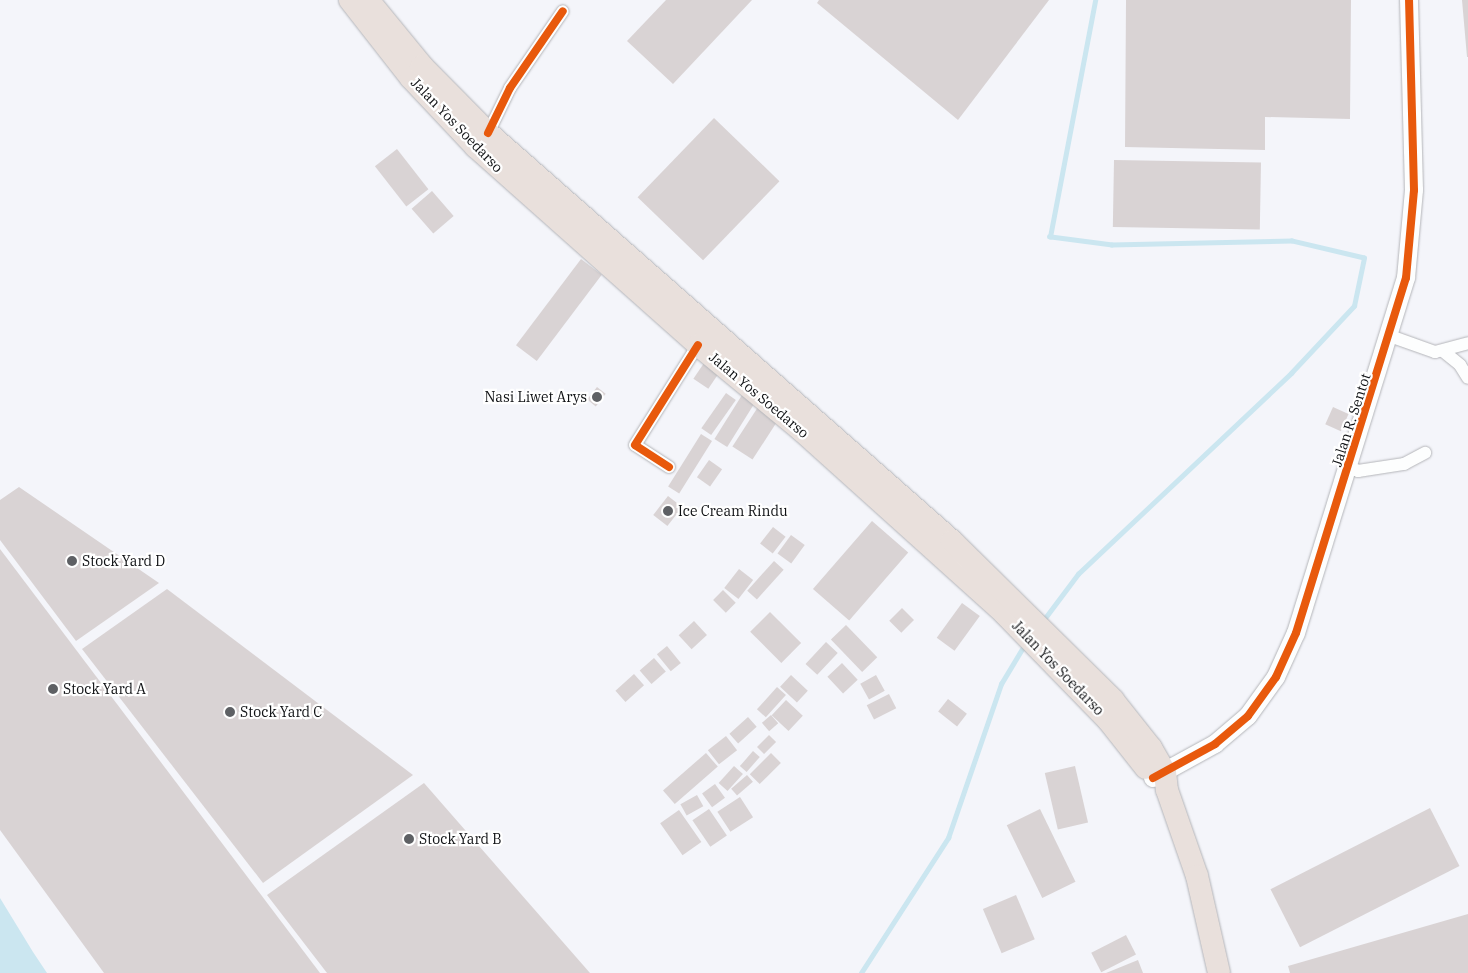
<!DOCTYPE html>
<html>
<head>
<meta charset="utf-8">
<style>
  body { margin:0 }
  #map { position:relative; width:1468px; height:973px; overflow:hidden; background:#f4f5fa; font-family:"IBM Plex Serif",serif }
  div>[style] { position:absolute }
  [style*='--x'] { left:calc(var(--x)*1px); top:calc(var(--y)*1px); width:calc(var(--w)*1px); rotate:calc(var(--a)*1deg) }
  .water>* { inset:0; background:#cbe6f0 }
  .stream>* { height:4.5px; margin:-2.25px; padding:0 2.25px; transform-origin:2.25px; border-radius:2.25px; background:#cbe6f0 }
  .building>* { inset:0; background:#d9d3d4; transform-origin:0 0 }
  .roads { filter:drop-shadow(0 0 1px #b4b5b9) drop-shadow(0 0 1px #b4b5b9) }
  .street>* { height:12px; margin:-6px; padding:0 6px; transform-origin:6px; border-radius:6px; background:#fdfefe }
  .secondary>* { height:18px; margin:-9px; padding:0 9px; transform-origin:9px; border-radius:9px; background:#fdfefe }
  .highway>* { height:22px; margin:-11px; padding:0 11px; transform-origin:11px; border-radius:11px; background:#e9e0dc }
  .cycleway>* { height:8px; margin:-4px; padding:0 4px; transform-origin:4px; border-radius:4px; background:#e8590c }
  .dots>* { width:14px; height:14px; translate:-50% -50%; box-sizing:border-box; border:2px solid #fff; border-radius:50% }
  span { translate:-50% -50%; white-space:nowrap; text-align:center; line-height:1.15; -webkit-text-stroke:4.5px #fff; paint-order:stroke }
  .street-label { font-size:14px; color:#0e1013 }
  .poi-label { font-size:14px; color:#0e1013 }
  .right { translate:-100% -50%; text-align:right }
  .left { translate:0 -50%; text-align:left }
</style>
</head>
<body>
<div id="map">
  <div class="water">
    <div style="clip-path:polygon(0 898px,33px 952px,47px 973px,0 973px)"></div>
  </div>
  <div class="stream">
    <div style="--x:1042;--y:622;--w:60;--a:-53.1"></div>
    <div style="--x:1078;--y:574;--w:293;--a:-43.3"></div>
    <div style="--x:1291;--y:373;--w:92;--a:-46.8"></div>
    <div style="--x:1354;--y:306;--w:49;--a:-78.2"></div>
    <div style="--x:1364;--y:258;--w:74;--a:-166.7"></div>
    <div style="--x:1292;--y:241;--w:180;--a:178.7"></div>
    <div style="--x:1112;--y:245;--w:63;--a:-172.6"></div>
    <div style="--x:1050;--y:237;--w:241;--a:-79.2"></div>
    <div style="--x:861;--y:973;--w:161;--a:-57.2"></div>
    <div style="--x:948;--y:838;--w:163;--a:-71"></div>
    <div style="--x:1001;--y:684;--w:47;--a:-59"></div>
  </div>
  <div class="building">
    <div style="clip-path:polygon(666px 0,752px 0,673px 84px,627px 41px)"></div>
    <div style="clip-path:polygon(819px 0,1049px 0,958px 120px,817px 3px)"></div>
    <div style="clip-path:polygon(1126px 0,1351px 0,1350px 119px,1265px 117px,1265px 150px,1125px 147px)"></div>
    <div style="clip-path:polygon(1462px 0,1468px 0,1468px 57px,1467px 57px)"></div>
    <div style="left:714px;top:118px;width:91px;height:110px;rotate:44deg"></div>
    <div style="left:397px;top:149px;width:51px;height:28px;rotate:52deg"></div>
    <div style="left:1114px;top:160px;width:147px;height:67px;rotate:1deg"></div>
    <div style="left:432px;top:191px;width:33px;height:27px;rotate:49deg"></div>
    <div style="left:581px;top:259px;width:26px;height:108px;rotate:37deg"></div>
    <div style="left:704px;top:363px;width:18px;height:19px;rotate:34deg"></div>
    <div style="left:597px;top:387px;width:11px;height:16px;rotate:38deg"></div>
    <div style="left:726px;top:393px;width:12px;height:43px;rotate:35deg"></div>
    <div style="left:742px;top:395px;width:15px;height:52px;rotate:32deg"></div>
    <div style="left:758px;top:407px;width:24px;height:47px;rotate:33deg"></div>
    <div style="left:1333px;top:407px;width:17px;height:19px;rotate:24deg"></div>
    <div style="left:701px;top:434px;width:13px;height:62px;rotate:32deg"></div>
    <div style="left:709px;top:460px;width:16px;height:21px;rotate:35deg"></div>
    <div style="clip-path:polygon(19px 487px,159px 583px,76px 641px,0 540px,0 500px)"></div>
    <div style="left:668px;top:496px;width:18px;height:24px;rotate:38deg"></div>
    <div style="left:872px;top:521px;width:48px;height:90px;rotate:41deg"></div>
    <div style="left:773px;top:527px;width:16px;height:21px;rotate:38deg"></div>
    <div style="left:791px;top:535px;width:17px;height:23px;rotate:36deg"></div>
    <div style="clip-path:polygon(0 549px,320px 973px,104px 973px,0 830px)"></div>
    <div style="left:774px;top:561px;width:13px;height:40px;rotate:42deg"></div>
    <div style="left:739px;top:569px;width:18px;height:24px;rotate:38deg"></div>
    <div style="clip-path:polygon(167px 589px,413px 775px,263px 883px,82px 649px)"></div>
    <div style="left:723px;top:590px;width:18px;height:14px;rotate:45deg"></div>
    <div style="left:962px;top:603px;width:22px;height:43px;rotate:36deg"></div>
    <div style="left:902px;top:608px;width:17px;height:18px;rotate:45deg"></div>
    <div style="left:770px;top:612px;width:44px;height:28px;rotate:45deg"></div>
    <div style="left:694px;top:621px;width:19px;height:21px;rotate:47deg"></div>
    <div style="left:846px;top:625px;width:45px;height:21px;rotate:46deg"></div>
    <div style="left:826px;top:642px;width:16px;height:30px;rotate:43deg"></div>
    <div style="left:667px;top:646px;width:22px;height:13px;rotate:51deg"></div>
    <div style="left:654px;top:658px;width:18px;height:19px;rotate:49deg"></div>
    <div style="left:842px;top:663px;width:23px;height:20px;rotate:47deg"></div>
    <div style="left:634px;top:674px;width:15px;height:25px;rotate:48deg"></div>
    <div style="left:791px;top:675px;width:23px;height:16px;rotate:43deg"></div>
    <div style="left:876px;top:675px;width:18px;height:18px;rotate:61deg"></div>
    <div style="left:777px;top:687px;width:12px;height:30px;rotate:42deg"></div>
    <div style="left:889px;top:694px;width:16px;height:25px;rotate:63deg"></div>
    <div style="left:948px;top:699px;width:24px;height:16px;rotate:38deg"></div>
    <div style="left:786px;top:700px;width:23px;height:21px;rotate:43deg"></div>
    <div style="left:771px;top:715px;width:11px;height:12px;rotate:49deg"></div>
    <div style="left:748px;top:717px;width:13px;height:25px;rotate:48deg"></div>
    <div style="left:769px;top:735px;width:10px;height:17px;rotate:45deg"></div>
    <div style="left:726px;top:736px;width:18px;height:23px;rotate:52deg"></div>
    <div style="left:753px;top:751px;width:9px;height:20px;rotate:41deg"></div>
    <div style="left:706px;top:753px;width:18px;height:57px;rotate:49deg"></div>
    <div style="left:771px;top:753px;width:14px;height:30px;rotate:45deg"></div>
    <div style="left:734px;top:766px;width:12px;height:23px;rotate:42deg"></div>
    <div style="left:1075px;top:766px;width:58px;height:31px;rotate:77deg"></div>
    <div style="left:747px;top:775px;width:9px;height:21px;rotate:49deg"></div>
    <div style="clip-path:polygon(424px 783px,590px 973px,327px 973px,267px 895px)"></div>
    <div style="left:715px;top:784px;width:17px;height:16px;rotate:54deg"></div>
    <div style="left:697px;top:795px;width:13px;height:19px;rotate:61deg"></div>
    <div style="left:740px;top:797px;width:24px;height:27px;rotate:57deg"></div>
    <div style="left:1430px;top:808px;width:65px;height:179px;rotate:63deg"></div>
    <div style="left:709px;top:809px;width:32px;height:20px;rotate:56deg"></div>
    <div style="left:1040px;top:809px;width:81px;height:37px;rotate:64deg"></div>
    <div style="left:679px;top:810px;width:39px;height:23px;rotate:55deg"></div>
    <div style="left:1016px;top:895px;width:48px;height:36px;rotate:67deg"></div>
    <div style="clip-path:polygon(1468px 914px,1468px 973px,1290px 973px,1288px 966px)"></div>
    <div style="left:1126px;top:935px;width:22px;height:39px;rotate:63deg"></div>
    <div style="clip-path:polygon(1138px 960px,1143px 973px,1106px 973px)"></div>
  </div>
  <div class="roads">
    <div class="street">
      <div style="--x:488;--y:133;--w:50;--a:-63.9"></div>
      <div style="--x:510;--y:88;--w:93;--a:-55.5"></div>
      <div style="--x:1390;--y:336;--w:48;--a:19.6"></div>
      <div style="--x:1435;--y:352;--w:34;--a:-15"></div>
      <div style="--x:1443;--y:351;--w:22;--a:39"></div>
      <div style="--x:1460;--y:365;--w:15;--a:58"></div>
      <div style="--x:669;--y:467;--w:40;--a:-147.1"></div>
      <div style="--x:635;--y:445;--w:118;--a:-57.8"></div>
      <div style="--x:1349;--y:467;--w:10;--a:24"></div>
      <div style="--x:1358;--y:471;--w:47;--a:-8.7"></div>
      <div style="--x:1404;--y:464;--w:24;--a:-28"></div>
    </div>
    <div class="secondary">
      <div style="--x:1153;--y:778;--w:71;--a:-28.7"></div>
      <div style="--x:1215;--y:744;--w:43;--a:-40.3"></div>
      <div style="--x:1248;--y:716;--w:48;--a:-54.3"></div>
      <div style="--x:1276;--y:677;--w:48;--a:-65.6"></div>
      <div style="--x:1296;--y:633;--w:372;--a:-72.8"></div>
      <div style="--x:1406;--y:278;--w:88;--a:-84.8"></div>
      <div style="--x:1414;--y:190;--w:190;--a:-91.5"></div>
    </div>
    <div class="highway">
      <div style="--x:350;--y:0;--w:99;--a:52"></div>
      <div style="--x:411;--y:78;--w:95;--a:46.7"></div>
      <div style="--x:476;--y:147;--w:297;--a:41.7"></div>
      <div style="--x:698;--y:345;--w:134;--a:39.5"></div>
      <div style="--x:801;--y:430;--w:273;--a:42"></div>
      <div style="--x:1004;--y:613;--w:149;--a:45.8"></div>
      <div style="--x:1108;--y:720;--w:61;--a:51.6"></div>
      <div style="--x:368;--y:0;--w:85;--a:50.7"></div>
      <div style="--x:422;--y:66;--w:94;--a:45.4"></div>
      <div style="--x:488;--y:133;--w:618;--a:41.33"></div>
      <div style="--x:952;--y:541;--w:226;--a:44.6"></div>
      <div style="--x:1113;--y:700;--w:61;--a:51.6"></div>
      <div style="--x:1151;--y:748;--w:28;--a:60"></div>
      <div style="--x:1165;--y:772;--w:18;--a:84"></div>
      <div style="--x:1167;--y:790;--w:91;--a:70.8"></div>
      <div style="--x:1197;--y:876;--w:99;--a:77.2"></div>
    </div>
  </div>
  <div class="cycleway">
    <div style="--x:488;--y:133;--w:50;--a:-63.9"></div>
    <div style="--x:510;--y:88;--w:93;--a:-55.5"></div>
    <div style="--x:669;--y:467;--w:40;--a:-147.1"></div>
    <div style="--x:635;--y:445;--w:118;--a:-57.8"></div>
    <div style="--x:1153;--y:778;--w:71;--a:-28.7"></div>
    <div style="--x:1215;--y:744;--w:43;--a:-40.3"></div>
    <div style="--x:1248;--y:716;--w:48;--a:-54.3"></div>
    <div style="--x:1276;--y:677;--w:48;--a:-65.6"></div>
    <div style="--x:1296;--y:633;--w:372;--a:-72.8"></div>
    <div style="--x:1406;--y:278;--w:88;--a:-84.8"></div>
    <div style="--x:1414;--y:190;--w:190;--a:-91.5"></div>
  </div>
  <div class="dots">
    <div style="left:597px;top:397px;background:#5e6064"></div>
    <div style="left:668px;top:511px;background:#5e6064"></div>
    <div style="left:72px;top:561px;background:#5e6064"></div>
    <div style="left:53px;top:689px;background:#5e6064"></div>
    <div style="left:230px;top:712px;background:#5e6064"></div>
    <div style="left:409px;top:839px;background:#5e6064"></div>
  </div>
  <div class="street-label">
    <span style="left:457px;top:125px;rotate:46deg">Jalan Yos Soedarso</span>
    <span style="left:759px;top:395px;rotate:40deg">Jalan Yos Soedarso</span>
    <span style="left:1351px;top:420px;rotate:-72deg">Jalan R. Sentot</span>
    <span style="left:1058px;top:668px;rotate:46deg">Jalan Yos Soedarso</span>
  </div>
  <div class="poi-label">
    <span class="right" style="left:587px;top:397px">Nasi Liwet Arys</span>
    <span class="left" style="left:678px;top:511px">Ice Cream Rindu</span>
    <span class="left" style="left:82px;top:561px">Stock Yard D</span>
    <span class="left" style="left:63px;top:689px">Stock Yard A</span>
    <span class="left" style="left:240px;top:712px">Stock Yard C</span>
    <span class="left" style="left:419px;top:839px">Stock Yard B</span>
  </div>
</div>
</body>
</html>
